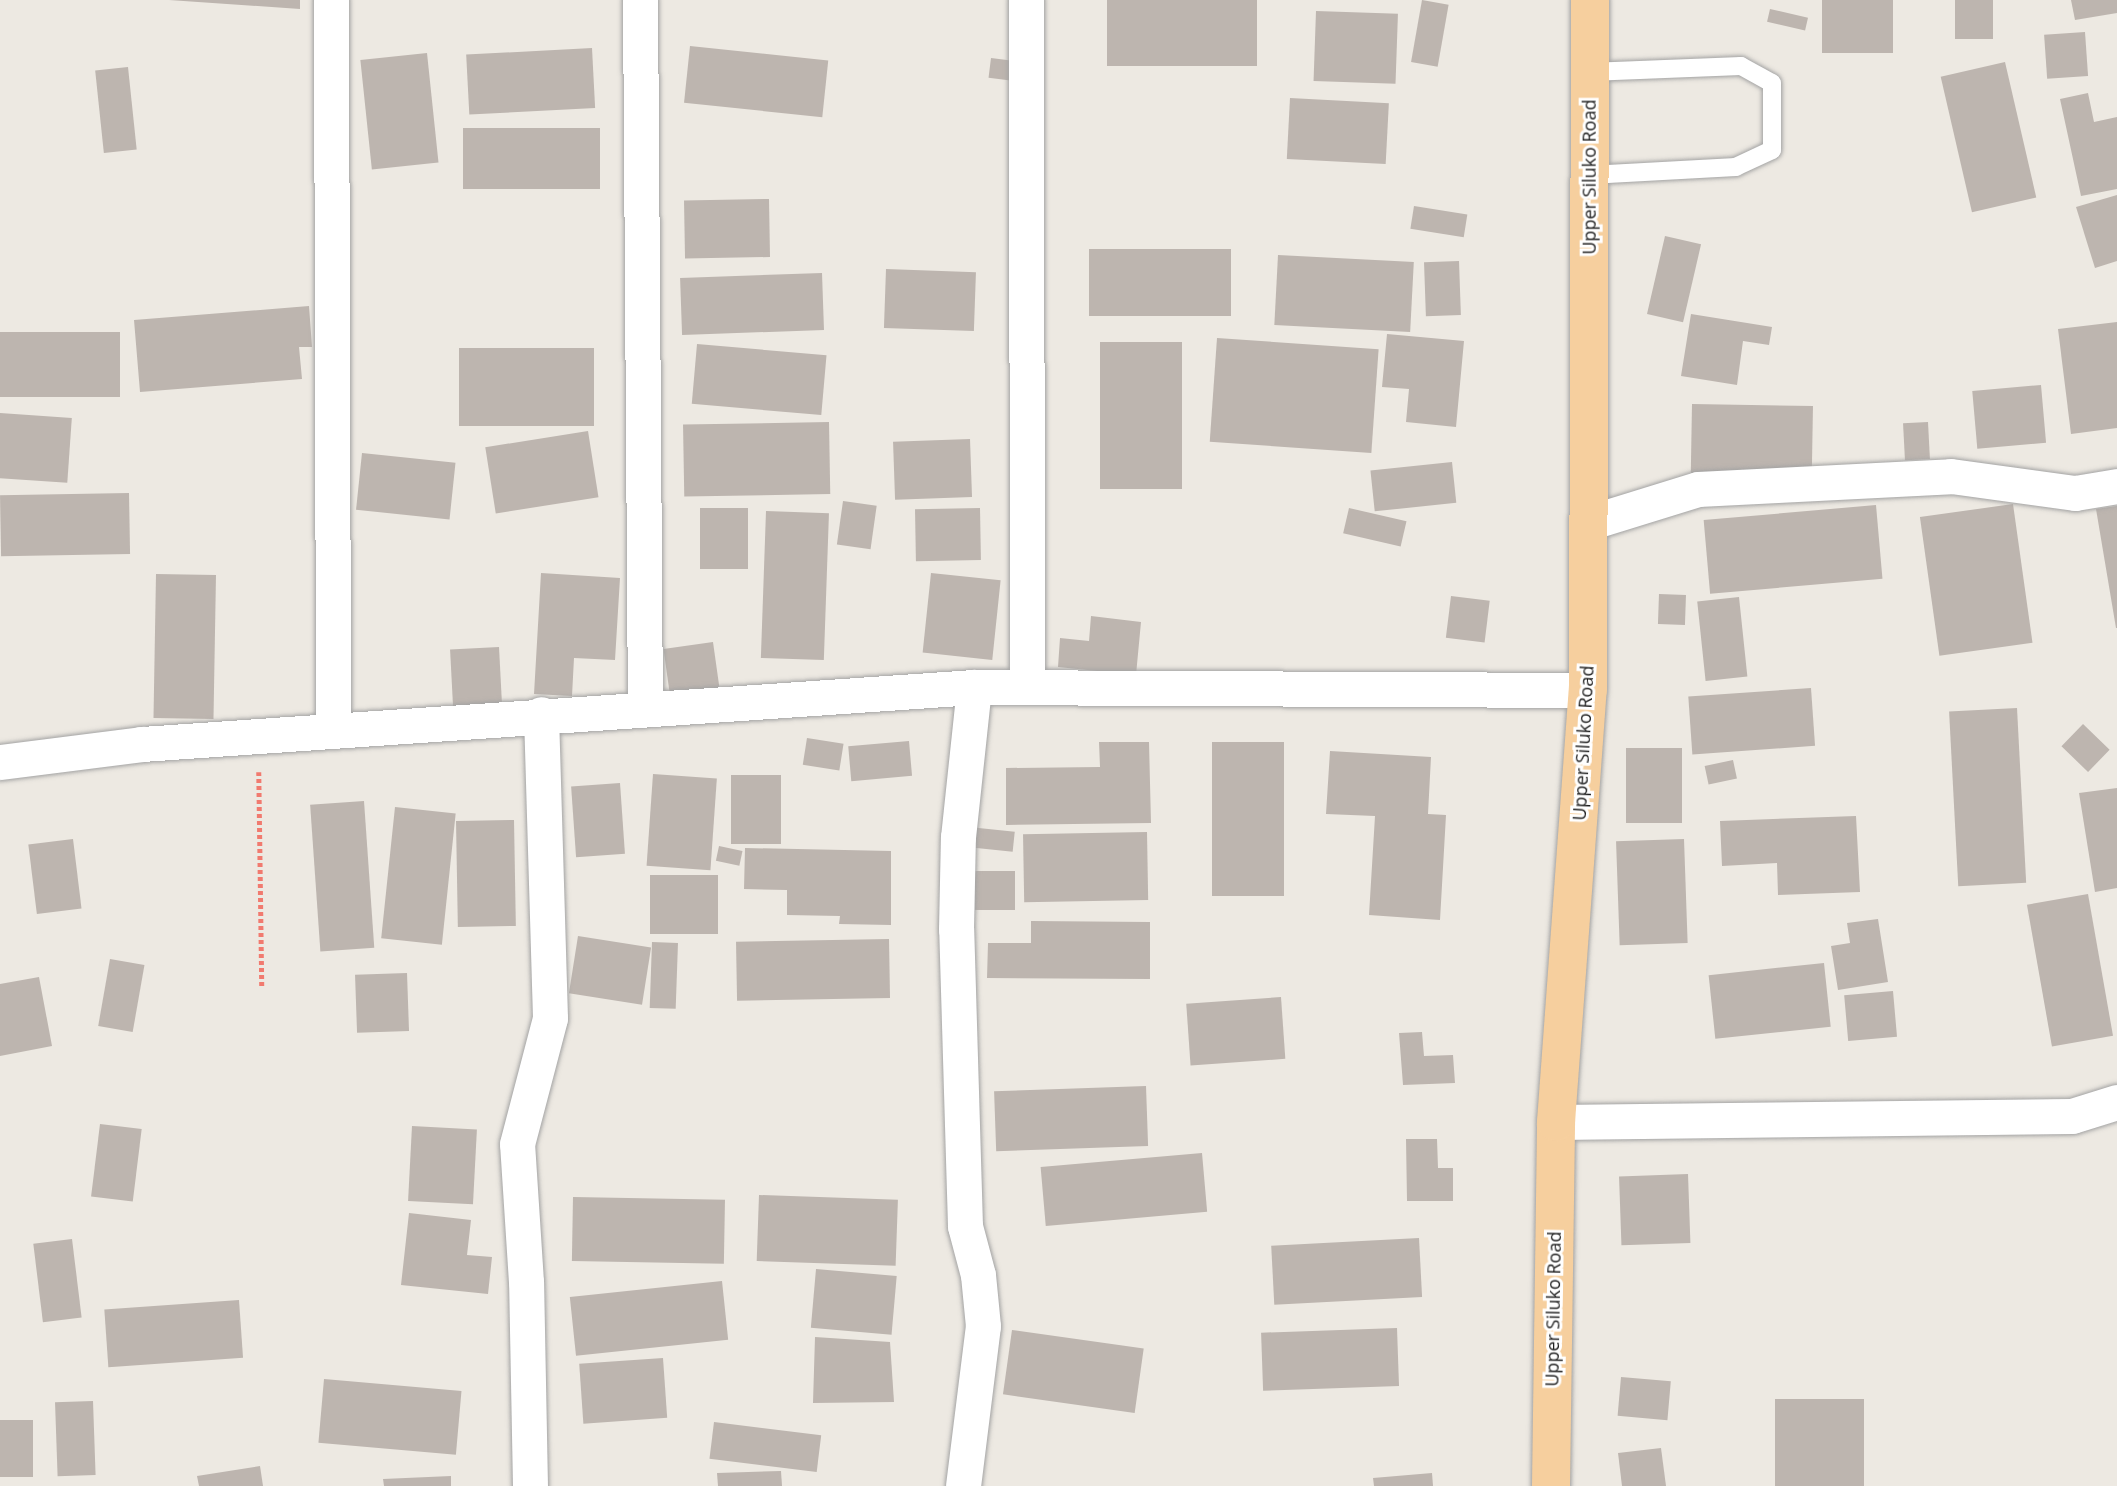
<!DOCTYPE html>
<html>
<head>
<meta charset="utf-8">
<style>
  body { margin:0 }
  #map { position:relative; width:2117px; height:1486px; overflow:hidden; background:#ede9e2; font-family:"Open Sans",sans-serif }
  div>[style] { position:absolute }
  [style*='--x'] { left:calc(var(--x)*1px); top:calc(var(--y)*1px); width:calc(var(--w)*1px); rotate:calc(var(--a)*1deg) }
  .building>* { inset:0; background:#bdb5af; transform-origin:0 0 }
  .path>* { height:4.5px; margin-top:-2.25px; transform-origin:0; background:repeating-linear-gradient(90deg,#f17a6f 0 3.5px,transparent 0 7px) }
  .roads { filter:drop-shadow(0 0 2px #a3a3a3) drop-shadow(0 0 2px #a3a3a3) }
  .service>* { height:18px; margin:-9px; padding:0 9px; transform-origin:9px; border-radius:9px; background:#fff }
  .minor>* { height:35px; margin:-17.5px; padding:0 17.5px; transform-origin:17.5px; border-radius:17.5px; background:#fff }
  .primary>* { height:38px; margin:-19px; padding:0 19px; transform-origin:19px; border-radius:19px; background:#f6cf9e }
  span { translate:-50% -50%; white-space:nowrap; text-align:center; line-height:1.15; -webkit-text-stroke:6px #fff; paint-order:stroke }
  .street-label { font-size:18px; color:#1c1c1c }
</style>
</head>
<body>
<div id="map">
  <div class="building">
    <div style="clip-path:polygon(169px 0,300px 0,300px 9px)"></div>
    <div style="left:1107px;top:0;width:150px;height:66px"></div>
    <div style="left:1422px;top:0;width:27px;height:63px;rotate:10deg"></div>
    <div style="left:1822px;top:0;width:71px;height:53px"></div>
    <div style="left:1955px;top:0;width:38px;height:39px"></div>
    <div style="clip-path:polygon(2071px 0,2117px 0,2117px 13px,2075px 20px)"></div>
    <div style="left:1770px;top:9px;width:39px;height:13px;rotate:13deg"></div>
    <div style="left:1316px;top:11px;width:82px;height:70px;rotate:2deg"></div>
    <div style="left:2085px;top:32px;width:44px;height:41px;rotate:86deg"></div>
    <div style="left:690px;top:46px;width:139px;height:57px;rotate:6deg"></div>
    <div style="left:592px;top:48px;width:60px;height:126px;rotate:87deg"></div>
    <div style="left:427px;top:53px;width:110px;height:67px;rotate:84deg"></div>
    <div style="left:991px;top:58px;width:24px;height:20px;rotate:7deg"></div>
    <div style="left:2005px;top:62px;width:139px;height:66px;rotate:77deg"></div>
    <div style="left:128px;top:67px;width:83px;height:33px;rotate:84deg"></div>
    <div style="clip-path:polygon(2088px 93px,2094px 122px,2117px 117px,2117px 189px,2081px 196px,2060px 99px)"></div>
    <div style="left:1290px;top:98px;width:99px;height:61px;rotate:3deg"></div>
    <div style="left:463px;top:128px;width:137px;height:61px"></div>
    <div style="clip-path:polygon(2117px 195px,2117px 261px,2095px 268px,2076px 207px)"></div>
    <div style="left:769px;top:199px;width:58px;height:85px;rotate:89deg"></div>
    <div style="left:1414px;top:206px;width:54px;height:23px;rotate:9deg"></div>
    <div style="left:1665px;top:236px;width:37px;height:80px;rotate:13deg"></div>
    <div style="left:1089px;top:249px;width:142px;height:67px"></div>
    <div style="left:1278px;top:255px;width:136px;height:70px;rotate:3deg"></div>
    <div style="left:1459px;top:261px;width:54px;height:35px;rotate:88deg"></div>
    <div style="left:886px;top:269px;width:90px;height:59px;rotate:2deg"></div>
    <div style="left:822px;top:273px;width:57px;height:142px;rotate:88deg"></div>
    <div style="clip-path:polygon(309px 306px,312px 347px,299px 347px,302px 379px,140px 392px,134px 320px)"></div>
    <div style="clip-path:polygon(1691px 314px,1772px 327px,1769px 345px,1743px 341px,1737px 385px,1681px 376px)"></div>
    <div style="clip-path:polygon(2117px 322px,2117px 428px,2071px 434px,2058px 329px)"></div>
    <div style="left:0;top:332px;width:120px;height:65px"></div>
    <div style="clip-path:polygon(1387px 334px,1464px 341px,1456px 427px,1406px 422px,1409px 389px,1382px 387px)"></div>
    <div style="left:1217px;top:338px;width:162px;height:104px;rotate:4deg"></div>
    <div style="left:1100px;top:342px;width:82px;height:147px"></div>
    <div style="left:697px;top:344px;width:130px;height:60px;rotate:5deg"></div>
    <div style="left:459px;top:348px;width:135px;height:78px"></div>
    <div style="left:2041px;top:385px;width:58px;height:69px;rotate:85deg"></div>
    <div style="left:1692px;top:404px;width:121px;height:75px;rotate:1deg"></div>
    <div style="left:0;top:413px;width:72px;height:65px;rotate:4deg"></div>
    <div style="left:829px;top:422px;width:72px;height:146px;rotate:89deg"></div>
    <div style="left:1928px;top:422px;width:37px;height:25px;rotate:87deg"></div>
    <div style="left:588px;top:431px;width:67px;height:104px;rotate:81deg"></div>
    <div style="left:970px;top:439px;width:58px;height:77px;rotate:88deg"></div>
    <div style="left:362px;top:453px;width:94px;height:57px;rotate:6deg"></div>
    <div style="left:1452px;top:462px;width:41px;height:82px;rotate:84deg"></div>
    <div style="left:129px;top:493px;width:61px;height:129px;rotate:89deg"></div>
    <div style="left:843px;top:501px;width:34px;height:44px;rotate:8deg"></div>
    <div style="left:2013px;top:504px;width:140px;height:94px;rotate:82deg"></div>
    <div style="left:1876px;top:505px;width:74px;height:173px;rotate:85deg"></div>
    <div style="clip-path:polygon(2117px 506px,2117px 628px,2116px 628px,2096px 509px)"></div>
    <div style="left:700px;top:508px;width:48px;height:61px"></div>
    <div style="left:980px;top:508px;width:52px;height:65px;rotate:89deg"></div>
    <div style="left:1349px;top:508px;width:59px;height:26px;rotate:13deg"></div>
    <div style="left:766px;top:511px;width:63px;height:147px;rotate:2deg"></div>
    <div style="clip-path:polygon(541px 573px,620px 578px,615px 660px,574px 658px,572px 696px,534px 694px)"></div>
    <div style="left:931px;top:573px;width:70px;height:80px;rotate:6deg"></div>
    <div style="left:156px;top:574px;width:60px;height:144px;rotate:1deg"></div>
    <div style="left:1659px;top:594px;width:27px;height:30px;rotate:2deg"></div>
    <div style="left:1451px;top:596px;width:39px;height:42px;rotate:7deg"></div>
    <div style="left:1739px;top:597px;width:80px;height:42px;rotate:84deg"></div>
    <div style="clip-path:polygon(1091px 616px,1141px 622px,1136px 675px,1058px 667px,1060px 638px,1089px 641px)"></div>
    <div style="left:713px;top:642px;width:49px;height:50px;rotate:82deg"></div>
    <div style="left:499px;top:647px;width:61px;height:49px;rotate:87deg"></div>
    <div style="left:1811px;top:688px;width:58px;height:123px;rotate:86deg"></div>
    <div style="left:2017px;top:708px;width:175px;height:68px;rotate:87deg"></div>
    <div style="left:2083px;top:724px;width:37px;height:31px;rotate:44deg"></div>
    <div style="left:807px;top:738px;width:37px;height:27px;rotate:9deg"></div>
    <div style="left:909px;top:741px;width:35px;height:61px;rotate:85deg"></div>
    <div style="clip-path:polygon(1099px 742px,1149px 742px,1151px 823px,1006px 825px,1006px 768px,1100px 767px)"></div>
    <div style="left:1212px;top:742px;width:72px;height:154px"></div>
    <div style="left:1626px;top:748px;width:56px;height:75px"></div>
    <div style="clip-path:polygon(1330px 751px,1431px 757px,1428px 814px,1446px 815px,1440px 920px,1369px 915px,1375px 816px,1326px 814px)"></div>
    <div style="left:1733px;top:760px;width:19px;height:29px;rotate:78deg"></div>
    <div style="left:653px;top:774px;width:64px;height:92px;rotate:4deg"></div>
    <div style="left:731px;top:775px;width:50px;height:69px"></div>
    <div style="left:620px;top:783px;width:71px;height:49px;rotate:86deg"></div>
    <div style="clip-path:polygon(2117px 788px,2117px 888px,2095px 892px,2079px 793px)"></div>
    <div style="left:364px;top:801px;width:147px;height:54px;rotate:86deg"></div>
    <div style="left:395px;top:807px;width:61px;height:132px;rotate:6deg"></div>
    <div style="clip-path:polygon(1856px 816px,1860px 892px,1778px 895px,1777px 863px,1722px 866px,1720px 821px)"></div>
    <div style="left:514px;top:820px;width:106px;height:58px;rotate:89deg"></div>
    <div style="left:969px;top:827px;width:46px;height:20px;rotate:6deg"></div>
    <div style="left:1147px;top:832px;width:68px;height:124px;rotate:89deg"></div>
    <div style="left:73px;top:839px;width:70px;height:45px;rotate:83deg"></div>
    <div style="left:1684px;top:839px;width:104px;height:68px;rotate:88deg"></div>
    <div style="left:719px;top:846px;width:24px;height:15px;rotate:12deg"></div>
    <div style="clip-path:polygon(745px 848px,891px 851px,891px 925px,839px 924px,840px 916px,787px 915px,787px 890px,744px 889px)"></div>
    <div style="left:975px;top:871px;width:40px;height:39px"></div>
    <div style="left:718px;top:875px;width:59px;height:68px;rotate:90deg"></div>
    <div style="left:2088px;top:894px;width:144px;height:62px;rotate:80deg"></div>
    <div style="clip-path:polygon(1878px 919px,1888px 982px,1838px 990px,1831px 946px,1850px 943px,1847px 923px)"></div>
    <div style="clip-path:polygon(1031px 921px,1150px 922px,1150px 979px,987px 978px,988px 943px,1031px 943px)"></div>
    <div style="left:578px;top:936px;width:74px;height:58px;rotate:9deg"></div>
    <div style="left:889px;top:939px;width:59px;height:153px;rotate:89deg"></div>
    <div style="left:652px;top:942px;width:26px;height:66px;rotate:2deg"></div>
    <div style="left:110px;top:959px;width:35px;height:68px;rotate:10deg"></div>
    <div style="left:1824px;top:963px;width:64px;height:116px;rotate:84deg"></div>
    <div style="left:407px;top:973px;width:58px;height:52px;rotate:88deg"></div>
    <div style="clip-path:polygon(39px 977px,52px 1046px,0 1056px,0 984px)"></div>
    <div style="left:1893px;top:991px;width:46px;height:49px;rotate:85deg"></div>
    <div style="left:1281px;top:997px;width:62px;height:95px;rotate:86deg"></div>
    <div style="clip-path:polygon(1422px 1032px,1424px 1056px,1453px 1055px,1455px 1083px,1403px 1085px,1399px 1033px)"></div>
    <div style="left:1146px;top:1086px;width:60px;height:152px;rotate:88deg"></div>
    <div style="left:100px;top:1124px;width:42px;height:73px;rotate:7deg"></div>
    <div style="left:412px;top:1126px;width:65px;height:75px;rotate:3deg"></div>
    <div style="clip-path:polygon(1406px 1139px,1437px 1139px,1438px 1168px,1453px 1168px,1453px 1201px,1407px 1201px)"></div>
    <div style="left:1202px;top:1153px;width:59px;height:162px;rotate:85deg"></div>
    <div style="left:1688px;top:1174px;width:69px;height:69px;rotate:88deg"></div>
    <div style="left:759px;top:1195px;width:139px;height:66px;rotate:2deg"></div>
    <div style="left:573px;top:1197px;width:152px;height:64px;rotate:1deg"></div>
    <div style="clip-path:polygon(409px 1213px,471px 1220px,467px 1255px,492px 1257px,488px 1294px,401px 1285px)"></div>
    <div style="left:1419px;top:1238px;width:59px;height:148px;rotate:87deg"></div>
    <div style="left:72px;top:1239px;width:79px;height:39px;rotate:83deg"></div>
    <div style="left:816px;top:1269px;width:81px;height:59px;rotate:5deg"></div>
    <div style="left:722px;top:1281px;width:59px;height:153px;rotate:84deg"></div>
    <div style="left:239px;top:1300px;width:58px;height:135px;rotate:86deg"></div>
    <div style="left:1397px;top:1328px;width:58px;height:136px;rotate:88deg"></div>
    <div style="left:1012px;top:1330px;width:133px;height:65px;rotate:8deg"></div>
    <div style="clip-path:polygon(815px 1337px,890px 1342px,894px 1402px,813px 1403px)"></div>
    <div style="left:663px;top:1358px;width:60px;height:84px;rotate:86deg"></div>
    <div style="left:1621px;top:1377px;width:50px;height:39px;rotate:5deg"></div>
    <div style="left:324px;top:1379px;width:138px;height:64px;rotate:5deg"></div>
    <div style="left:1775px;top:1399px;width:89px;height:87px"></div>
    <div style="left:93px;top:1401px;width:74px;height:38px;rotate:88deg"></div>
    <div style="left:0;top:1420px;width:33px;height:57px"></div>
    <div style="left:714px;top:1422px;width:108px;height:37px;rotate:7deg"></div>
    <div style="clip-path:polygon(1661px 1448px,1666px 1486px,1622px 1486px,1618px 1453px)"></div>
    <div style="clip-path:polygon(260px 1466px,263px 1486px,199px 1486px,197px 1476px)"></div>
    <div style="clip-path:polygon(781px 1471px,782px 1486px,718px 1486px,717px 1473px)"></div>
    <div style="clip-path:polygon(1432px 1473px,1433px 1486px,1374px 1486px,1373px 1478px)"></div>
    <div style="clip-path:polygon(451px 1476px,451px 1486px,384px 1486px,383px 1479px)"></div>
  </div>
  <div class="path">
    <div style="--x:259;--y:772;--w:216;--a:89.2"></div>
  </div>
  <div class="roads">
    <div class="service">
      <div style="--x:1589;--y:72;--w:152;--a:-2.3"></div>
      <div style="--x:1741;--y:66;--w:35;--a:29"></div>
      <div style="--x:1772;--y:83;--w:67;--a:90"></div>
      <div style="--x:1772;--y:150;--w:40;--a:155"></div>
      <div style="--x:1736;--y:167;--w:147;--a:176.9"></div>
    </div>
    <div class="minor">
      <div style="--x:331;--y:0;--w:731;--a:89.84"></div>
      <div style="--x:640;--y:0;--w:709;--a:89.6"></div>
      <div style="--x:1026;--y:0;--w:684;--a:89.92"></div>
      <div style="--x:1588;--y:523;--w:115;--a:-17.2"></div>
      <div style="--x:1698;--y:489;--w:253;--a:-2.9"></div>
      <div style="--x:1951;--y:476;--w:125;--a:7.8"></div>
      <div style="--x:2075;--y:493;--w:43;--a:-9.5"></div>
      <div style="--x:0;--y:762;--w:143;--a:-7.2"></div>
      <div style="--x:142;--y:744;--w:834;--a:-3.92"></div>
      <div style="--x:974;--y:687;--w:614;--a:0.28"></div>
      <div style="--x:1556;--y:1122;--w:516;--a:-0.67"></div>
      <div style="--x:2072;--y:1116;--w:47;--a:-17.3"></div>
      <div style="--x:530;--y:1486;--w:204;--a:-91.1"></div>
      <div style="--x:526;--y:1282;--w:138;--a:-93.7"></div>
      <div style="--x:517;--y:1144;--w:130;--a:-75.3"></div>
      <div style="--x:550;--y:1018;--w:304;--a:-91.7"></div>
      <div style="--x:963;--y:1486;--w:161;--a:-82.9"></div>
      <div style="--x:983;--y:1326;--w:51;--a:-95.6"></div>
      <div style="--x:978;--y:1275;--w:51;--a:-104.9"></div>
      <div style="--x:965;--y:1226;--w:297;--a:-91.7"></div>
      <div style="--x:956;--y:929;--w:92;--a:-88.8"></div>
      <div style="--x:958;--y:837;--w:151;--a:-83.9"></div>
    </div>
    <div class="primary">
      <div style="--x:1551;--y:1486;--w:364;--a:-89.2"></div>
      <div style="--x:1556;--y:1122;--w:433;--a:-85.8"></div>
      <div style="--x:1588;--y:690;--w:690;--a:-89.83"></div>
    </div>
  </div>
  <div class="street-label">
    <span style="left:1589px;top:177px;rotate:-90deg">Upper Siluko Road</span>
    <span style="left:1583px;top:743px;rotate:-87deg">Upper Siluko Road</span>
    <span style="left:1553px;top:1309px;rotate:-89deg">Upper Siluko Road</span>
  </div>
</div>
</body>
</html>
